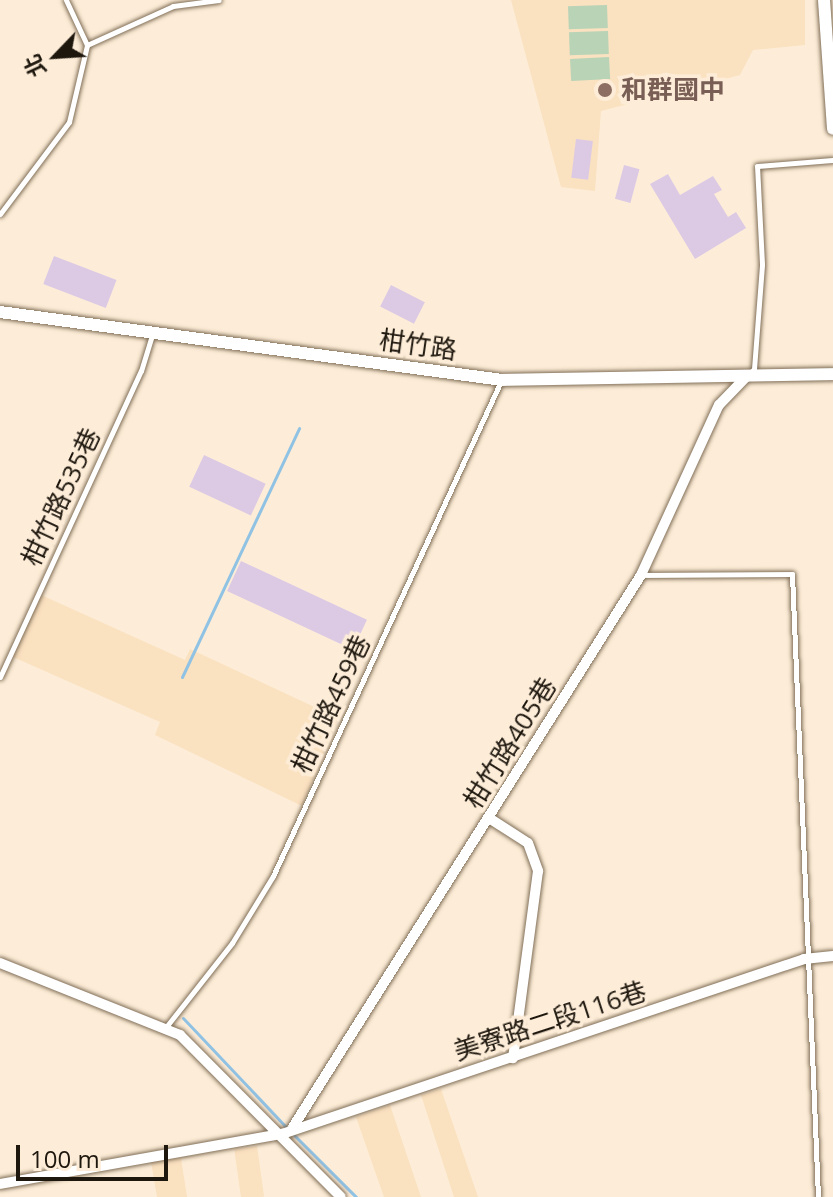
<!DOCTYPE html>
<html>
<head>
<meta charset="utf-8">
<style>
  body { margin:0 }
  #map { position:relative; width:833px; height:1197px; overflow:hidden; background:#fdedd8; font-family:"Open Sans","Noto Sans TC",sans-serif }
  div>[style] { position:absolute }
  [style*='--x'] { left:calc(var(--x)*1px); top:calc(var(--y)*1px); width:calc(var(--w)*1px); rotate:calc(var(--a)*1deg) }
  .built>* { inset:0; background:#fae1c0; transform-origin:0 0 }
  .green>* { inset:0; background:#b8d3b6; transform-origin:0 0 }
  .stream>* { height:3px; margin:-1.5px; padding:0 1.5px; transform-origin:1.5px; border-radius:1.5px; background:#90c2e4 }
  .building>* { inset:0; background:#dccae4; transform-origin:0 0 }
  .roads { filter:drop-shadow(0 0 2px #806e57) drop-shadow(0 0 2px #806e57) }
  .service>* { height:5px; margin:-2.5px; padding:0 2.5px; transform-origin:2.5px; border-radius:2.5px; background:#fff }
  .minor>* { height:10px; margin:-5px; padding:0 5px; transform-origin:5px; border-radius:5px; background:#fff }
  .tertiary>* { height:12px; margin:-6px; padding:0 6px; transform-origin:6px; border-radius:6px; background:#fff }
  .dots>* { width:22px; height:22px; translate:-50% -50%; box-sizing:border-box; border:4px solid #fdedd8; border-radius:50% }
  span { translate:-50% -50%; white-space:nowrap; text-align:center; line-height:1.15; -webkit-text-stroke:7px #fdedd8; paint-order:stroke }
  .education-label { font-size:26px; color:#785e54; font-weight:700 }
  .left { translate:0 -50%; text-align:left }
  .street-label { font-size:26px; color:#1e170e }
  .north { position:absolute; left:16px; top:16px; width:80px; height:80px; -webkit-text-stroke:6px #fdedd8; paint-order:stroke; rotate:245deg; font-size:22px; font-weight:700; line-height:32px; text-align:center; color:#1e170e }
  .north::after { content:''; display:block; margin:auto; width:28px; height:36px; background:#1e170e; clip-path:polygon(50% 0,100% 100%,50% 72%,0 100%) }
  .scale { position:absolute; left:16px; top:1145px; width:152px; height:36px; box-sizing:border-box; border:4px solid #1e170e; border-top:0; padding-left:10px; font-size:24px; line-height:28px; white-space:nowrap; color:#1e170e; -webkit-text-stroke:6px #fdedd8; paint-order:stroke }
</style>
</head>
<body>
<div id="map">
  <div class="built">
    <div style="clip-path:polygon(511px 0,805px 0,805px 45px,753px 50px,740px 75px,601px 111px,595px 191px,561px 187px)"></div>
    <div style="clip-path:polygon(39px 594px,185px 660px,190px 649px,338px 718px,302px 806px,155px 735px,160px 722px,13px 657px)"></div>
    <div style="clip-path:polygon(441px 1089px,478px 1197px,454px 1197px,421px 1095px)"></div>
    <div style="clip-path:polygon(390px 1105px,421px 1197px,384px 1197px,356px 1117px)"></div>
    <div style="left:257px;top:1146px;width:51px;height:23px;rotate:82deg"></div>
    <div style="clip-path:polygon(181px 1158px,187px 1197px,157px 1197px,151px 1162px)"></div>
  </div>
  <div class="green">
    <div style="left:607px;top:5px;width:23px;height:39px;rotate:88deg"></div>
    <div style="left:608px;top:31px;width:23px;height:39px;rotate:88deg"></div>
    <div style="left:609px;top:57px;width:22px;height:39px;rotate:87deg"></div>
  </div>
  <div class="stream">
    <div style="--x:182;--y:677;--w:275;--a:-64.8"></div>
    <div style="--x:183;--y:1018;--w:153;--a:46.6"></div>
    <div style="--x:293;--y:1134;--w:89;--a:45"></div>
  </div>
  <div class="building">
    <div style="left:576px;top:139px;width:17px;height:39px;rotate:7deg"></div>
    <div style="left:624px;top:165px;width:16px;height:35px;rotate:15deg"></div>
    <div style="clip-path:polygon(668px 174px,680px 195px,713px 176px,722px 190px,714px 194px,728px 217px,736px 212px,746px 228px,695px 259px,650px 184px)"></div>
    <div style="left:54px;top:256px;width:67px;height:30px;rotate:21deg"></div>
    <div style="left:391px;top:285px;width:38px;height:24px;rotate:27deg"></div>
    <div style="left:204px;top:455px;width:68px;height:35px;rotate:25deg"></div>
    <div style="left:241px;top:561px;width:139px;height:33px;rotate:25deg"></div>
  </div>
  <div class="roads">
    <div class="service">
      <div style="--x:87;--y:45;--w:94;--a:-24.4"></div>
      <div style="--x:173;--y:6;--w:46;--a:-7.4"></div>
      <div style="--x:0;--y:214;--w:115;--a:-53.1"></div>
      <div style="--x:69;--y:122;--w:79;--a:-76.8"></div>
      <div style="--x:87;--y:45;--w:50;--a:-115"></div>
      <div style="--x:748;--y:375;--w:8;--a:-45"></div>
      <div style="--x:754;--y:369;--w:105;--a:-85.6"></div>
      <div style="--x:762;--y:264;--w:98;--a:-92.9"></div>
      <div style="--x:757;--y:166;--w:76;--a:-4.5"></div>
      <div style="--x:642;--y:575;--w:150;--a:-0.4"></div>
      <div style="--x:792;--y:574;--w:624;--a:87.61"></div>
      <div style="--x:0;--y:677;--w:337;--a:-65.3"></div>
      <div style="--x:141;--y:371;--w:39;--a:-73"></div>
      <div style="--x:166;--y:1027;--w:107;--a:-51.8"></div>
      <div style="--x:232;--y:943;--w:79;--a:-58.5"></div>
      <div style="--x:273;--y:876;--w:545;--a:-65.27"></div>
    </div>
    <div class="minor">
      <div style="--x:489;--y:818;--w:46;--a:32.7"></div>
      <div style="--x:528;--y:843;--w:30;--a:70"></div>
      <div style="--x:538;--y:871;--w:189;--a:97.6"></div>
      <div style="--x:0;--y:963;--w:194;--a:21.8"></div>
      <div style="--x:180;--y:1035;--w:228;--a:45.2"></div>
      <div style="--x:293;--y:1127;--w:653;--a:-57.77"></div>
      <div style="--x:641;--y:575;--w:187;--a:-65.4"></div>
      <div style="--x:719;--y:405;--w:40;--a:-46"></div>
      <div style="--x:0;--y:1184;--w:286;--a:-10.1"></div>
      <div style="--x:282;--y:1134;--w:551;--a:-18.53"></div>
      <div style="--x:804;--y:959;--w:29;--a:-6"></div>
    </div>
    <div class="tertiary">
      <div style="--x:824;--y:0;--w:129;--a:86"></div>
      <div style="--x:0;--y:312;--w:507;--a:7.71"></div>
      <div style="--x:502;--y:380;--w:331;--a:-1"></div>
    </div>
  </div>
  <div class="dots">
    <div style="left:605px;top:90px;background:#8d6e63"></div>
  </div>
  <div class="education-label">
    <span class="left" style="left:621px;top:90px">和群國中</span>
  </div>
  <div class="street-label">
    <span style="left:418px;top:345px;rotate:8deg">柑竹路</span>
    <span style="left:61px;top:497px;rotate:-65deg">柑竹路535巷</span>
    <span style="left:331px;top:704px;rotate:-65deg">柑竹路459巷</span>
    <span style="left:510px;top:743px;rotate:-58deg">柑竹路405巷</span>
    <span style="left:550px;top:1021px;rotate:-18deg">美寮路二段116巷</span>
  </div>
  <div class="north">北</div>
  <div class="scale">100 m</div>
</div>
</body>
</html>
